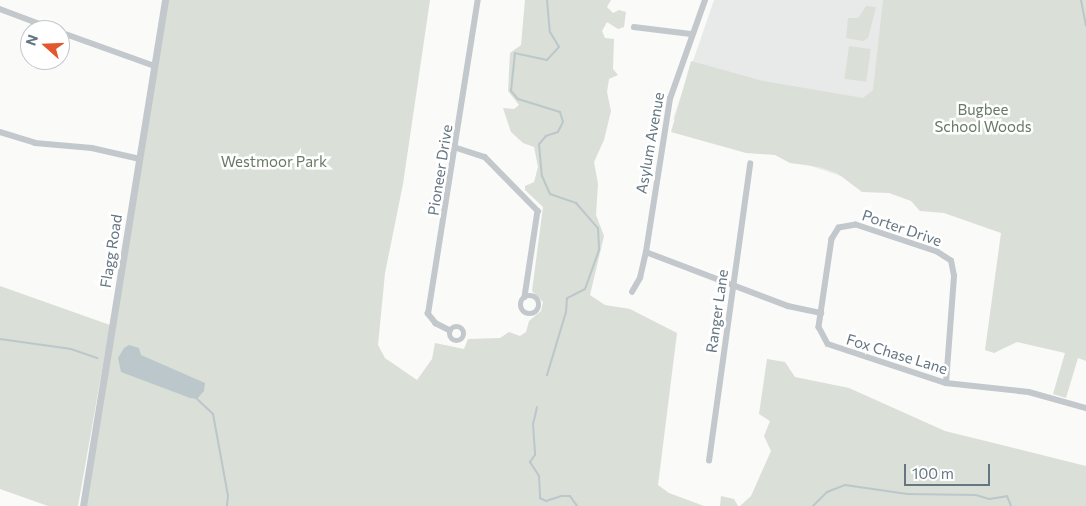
<!DOCTYPE html>
<html>
<head>
<meta charset="utf-8">
<style>
  body { margin:0 }
  #map { position:relative; width:1086px; height:506px; overflow:hidden; background:#fafaf8; font-family:Commissioner,sans-serif }
  div>[style] { position:absolute }
  [style*='--x'] { left:calc(var(--x)*1px); top:calc(var(--y)*1px); width:calc(var(--w)*1px); rotate:calc(var(--a)*1deg) }
  .built>* { inset:0; background:#e8e9e9 }
  .green>* { inset:0; background:#dadfd7; transform-origin:0 0 }
  .water>* { inset:0; background:#bbc7cb }
  .stream>* { height:2px; margin:-1px; padding:0 1px; transform-origin:1px; border-radius:1px; background:#bbc7cb }
  .minor>* { height:5.5px; margin:-2.75px; padding:0 2.75px; transform-origin:2.75px; border-radius:2.75px; background:#c3c8cc }
  .minor>.ring { margin:-2.75px; padding:0; box-sizing:content-box; background:none; border:5.5px solid #c3c8cc; border-radius:50% }
  .tertiary>* { height:7px; margin:-3.5px; padding:0 3.5px; transform-origin:3.5px; border-radius:3.5px; background:#c3c8cc }
  span { translate:-50% -50%; white-space:nowrap; text-align:center; line-height:1.15; -webkit-text-stroke:5px #fff; paint-order:stroke }
  .park-label { font-size:15px; color:#687a64 }
  .street-label { font-size:15px; color:#657683 }
  .north { position:absolute; left:20px; top:20px; width:50px; height:50px; box-sizing:border-box; background:#fff; border:1px solid #c1c8cd; border-radius:50%; rotate:290deg; font-size:14px; font-weight:700; line-height:20px; text-align:center; color:#657683 }
  .north::after { content:''; display:block; margin:auto; width:18px; height:22px; background:#e4572e; clip-path:polygon(50% 0,100% 100%,50% 72%,0 100%) }
  .scale { position:absolute; left:904px; top:464px; width:86px; height:22px; box-sizing:border-box; border:2px solid #657683; border-top:0; padding-left:6px; font-size:15px; line-height:18px; white-space:nowrap; color:#657683; -webkit-text-stroke:4px #fff; paint-order:stroke }
</style>
</head>
<body>
<div id="map">
  <div class="built">
    <div style="clip-path:polygon(714px 0,898px 0,870px 186px,673px 119px)"></div>
  </div>
  <div class="green">
    <div style="clip-path:polygon(168px 0,430px 0,403px 184px,385px 273px,378px 345px,385px 358px,417px 380px,432px 359px,435px 343px,464px 349px,468px 339px,500px 338px,509px 332px,520px 336px,526px 332px,529px 321px,541px 311px,543px 302px,532px 291px,543px 207px,525px 190px,525px 186px,534px 182px,538px 167px,534px 147px,523px 143px,511px 132px,503px 108px,514px 109px,519px 105px,508px 91px,510px 53px,521px 45px,525px 0,611px 0,607px 7px,613px 13px,619px 10px,626px 12px,624px 27px,618px 29px,607px 22px,602px 31px,605px 38px,614px 39px,613px 69px,618px 75px,609px 79px,607px 92px,611px 111px,604px 140px,594px 162px,598px 184px,596px 215px,604px 236px,590px 295px,605px 305px,630px 309px,677px 333px,658px 485px,669px 493px,704px 506px,86px 506px)"></div>
    <div style="clip-path:polygon(883px 0,1086px 0,1086px 361px,1078px 358px,1066px 398px,1053px 394px,1065px 353px,1017px 342px,994px 353px,985px 350px,1001px 233px,944px 213px,920px 211px,911px 201px,889px 193px,862px 192px,837px 173px,820px 167px,790px 163px,775px 155px,746px 153px,671px 132px,691px 61px,763px 81px,863px 98px,873px 90px)"></div>
    <div style="clip-path:polygon(866px 6px,876px 7px,868px 38px,863px 41px,846px 38px,848px 18px,858px 18px)"></div>
    <div style="left:849px;top:46px;width:22px;height:33px;rotate:8deg"></div>
    <div style="clip-path:polygon(0 286px,110px 325px,78px 506px,48px 506px,0 489px)"></div>
    <div style="clip-path:polygon(767px 359px,785px 362px,795px 377px,849px 388px,945px 431px,1086px 466px,1086px 506px,740px 506px,751px 496px,771px 451px,764px 436px,770px 421px,759px 414px)"></div>
    <div style="clip-path:polygon(721px 496px,734px 499px,738px 506px,720px 506px)"></div>
  </div>
  <div class="water">
    <div style="clip-path:polygon(129px 345px,139px 348px,141px 355px,205px 383px,204px 391px,197px 399px,190px 398px,121px 372px,118px 358px,124px 348px)"></div>
  </div>
  <div class="stream">
    <div style="--x:547;--y:0;--w:32;--a:85"></div>
    <div style="--x:550;--y:32;--w:17;--a:59"></div>
    <div style="--x:559;--y:47;--w:18;--a:133"></div>
    <div style="--x:547;--y:60;--w:33;--a:-168"></div>
    <div style="--x:515;--y:53;--w:38;--a:96"></div>
    <div style="--x:511;--y:91;--w:11;--a:49"></div>
    <div style="--x:518;--y:99;--w:44;--a:17.2"></div>
    <div style="--x:560;--y:112;--w:10;--a:73"></div>
    <div style="--x:563;--y:122;--w:11;--a:117"></div>
    <div style="--x:558;--y:132;--w:13;--a:162"></div>
    <div style="--x:546;--y:136;--w:11;--a:131"></div>
    <div style="--x:539;--y:144;--w:32;--a:85"></div>
    <div style="--x:542;--y:176;--w:20;--a:66"></div>
    <div style="--x:550;--y:194;--w:28;--a:19"></div>
    <div style="--x:576;--y:203;--w:33;--a:49"></div>
    <div style="--x:598;--y:228;--w:22;--a:87"></div>
    <div style="--x:599;--y:250;--w:41;--a:109.7"></div>
    <div style="--x:585;--y:289;--w:20;--a:153"></div>
    <div style="--x:567;--y:298;--w:14;--a:94"></div>
    <div style="--x:566;--y:312;--w:66;--a:106.8"></div>
    <div style="--x:1081;--y:0;--w:26;--a:79"></div>
    <div style="--x:0;--y:339;--w:72;--a:8"></div>
    <div style="--x:71;--y:349;--w:28;--a:19"></div>
    <div style="--x:196;--y:398;--w:23;--a:43"></div>
    <div style="--x:213;--y:414;--w:83;--a:79.6"></div>
    <div style="--x:228;--y:496;--w:10;--a:96"></div>
    <div style="--x:537;--y:407;--w:17;--a:103"></div>
    <div style="--x:533;--y:424;--w:31;--a:86"></div>
    <div style="--x:535;--y:455;--w:9;--a:126"></div>
    <div style="--x:530;--y:462;--w:17;--a:57"></div>
    <div style="--x:539;--y:476;--w:22;--a:87"></div>
    <div style="--x:540;--y:498;--w:7;--a:27"></div>
    <div style="--x:546;--y:501;--w:16;--a:-18"></div>
    <div style="--x:561;--y:496;--w:9;--a:0"></div>
    <div style="--x:570;--y:496;--w:12;--a:55"></div>
    <div style="--x:813;--y:506;--w:20;--a:-45"></div>
    <div style="--x:827;--y:492;--w:19;--a:-21"></div>
    <div style="--x:845;--y:485;--w:63;--a:8.3"></div>
    <div style="--x:907;--y:494;--w:69;--a:0.8"></div>
    <div style="--x:976;--y:495;--w:14;--a:17"></div>
    <div style="--x:989;--y:499;--w:18;--a:-9"></div>
    <div style="--x:1007;--y:496;--w:11;--a:68"></div>
  </div>
  <div class="minor">
    <div style="--x:0;--y:9;--w:60;--a:20.6"></div>
    <div style="--x:634;--y:27;--w:57;--a:7"></div>
    <div style="--x:60;--y:32;--w:101;--a:19.7"></div>
    <div style="--x:0;--y:132;--w:37;--a:17"></div>
    <div style="--x:35;--y:143;--w:57;--a:5"></div>
    <div style="--x:92;--y:148;--w:49;--a:12.9"></div>
    <div style="--x:457;--y:148;--w:29;--a:18"></div>
    <div style="--x:485;--y:157;--w:76;--a:45.5"></div>
    <div style="--x:538;--y:211;--w:87;--a:98.6"></div>
    <div style="--x:646;--y:252;--w:152;--a:20.8"></div>
    <div style="--x:788;--y:306;--w:34;--a:12"></div>
    <div style="--x:632;--y:292;--w:16;--a:-60"></div>
    <div style="--x:640;--y:278;--w:27;--a:-77"></div>
    <div style="--x:646;--y:252;--w:155;--a:-81.1"></div>
    <div style="--x:670;--y:99;--w:105;--a:-70.5"></div>
    <div class="ring" style="left:521px;top:296px;width:12.5px;height:12.5px"></div>
    <div class="ring" style="left:450px;top:327px;width:8.5px;height:8.5px"></div>
    <div style="--x:450;--y:331;--w:16;--a:-153"></div>
    <div style="--x:436;--y:324;--w:13;--a:-129"></div>
    <div style="--x:428;--y:314;--w:318;--a:-81"></div>
    <div style="--x:946;--y:383;--w:107;--a:-85.7"></div>
    <div style="--x:954;--y:276;--w:15;--a:-101"></div>
    <div style="--x:951;--y:261;--w:17;--a:-147"></div>
    <div style="--x:937;--y:252;--w:85;--a:-161.6"></div>
    <div style="--x:856;--y:225;--w:17;--a:170"></div>
    <div style="--x:839;--y:228;--w:13;--a:122"></div>
    <div style="--x:832;--y:239;--w:89;--a:98.4"></div>
    <div style="--x:819;--y:327;--w:19;--a:62"></div>
    <div style="--x:828;--y:344;--w:124;--a:18.3"></div>
    <div style="--x:946;--y:383;--w:83;--a:6.2"></div>
    <div style="--x:1029;--y:392;--w:59;--a:15.7"></div>
    <div style="--x:709;--y:461;--w:300;--a:-82.1"></div>
  </div>
  <div class="tertiary">
    <div style="--x:83;--y:506;--w:513;--a:-80.79"></div>
  </div>
  <div class="park-label">
    <span style="left:983px;top:118px">Bugbee<br>School Woods</span>
    <span style="left:274px;top:162px">Westmoor Park</span>
  </div>
  <div class="street-label">
    <span style="left:650px;top:143px;rotate:-80deg">Asylum Avenue</span>
    <span style="left:440px;top:170px;rotate:-81deg">Pioneer Drive</span>
    <span style="left:902px;top:228px;rotate:19deg">Porter Drive</span>
    <span style="left:111px;top:251px;rotate:-81deg">Flagg Road</span>
    <span style="left:717px;top:311px;rotate:-82deg">Ranger Lane</span>
    <span style="left:897px;top:354px;rotate:17deg">Fox Chase Lane</span>
  </div>
  <div class="north">N</div>
  <div class="scale">100 m</div>
</div>
</body>
</html>
